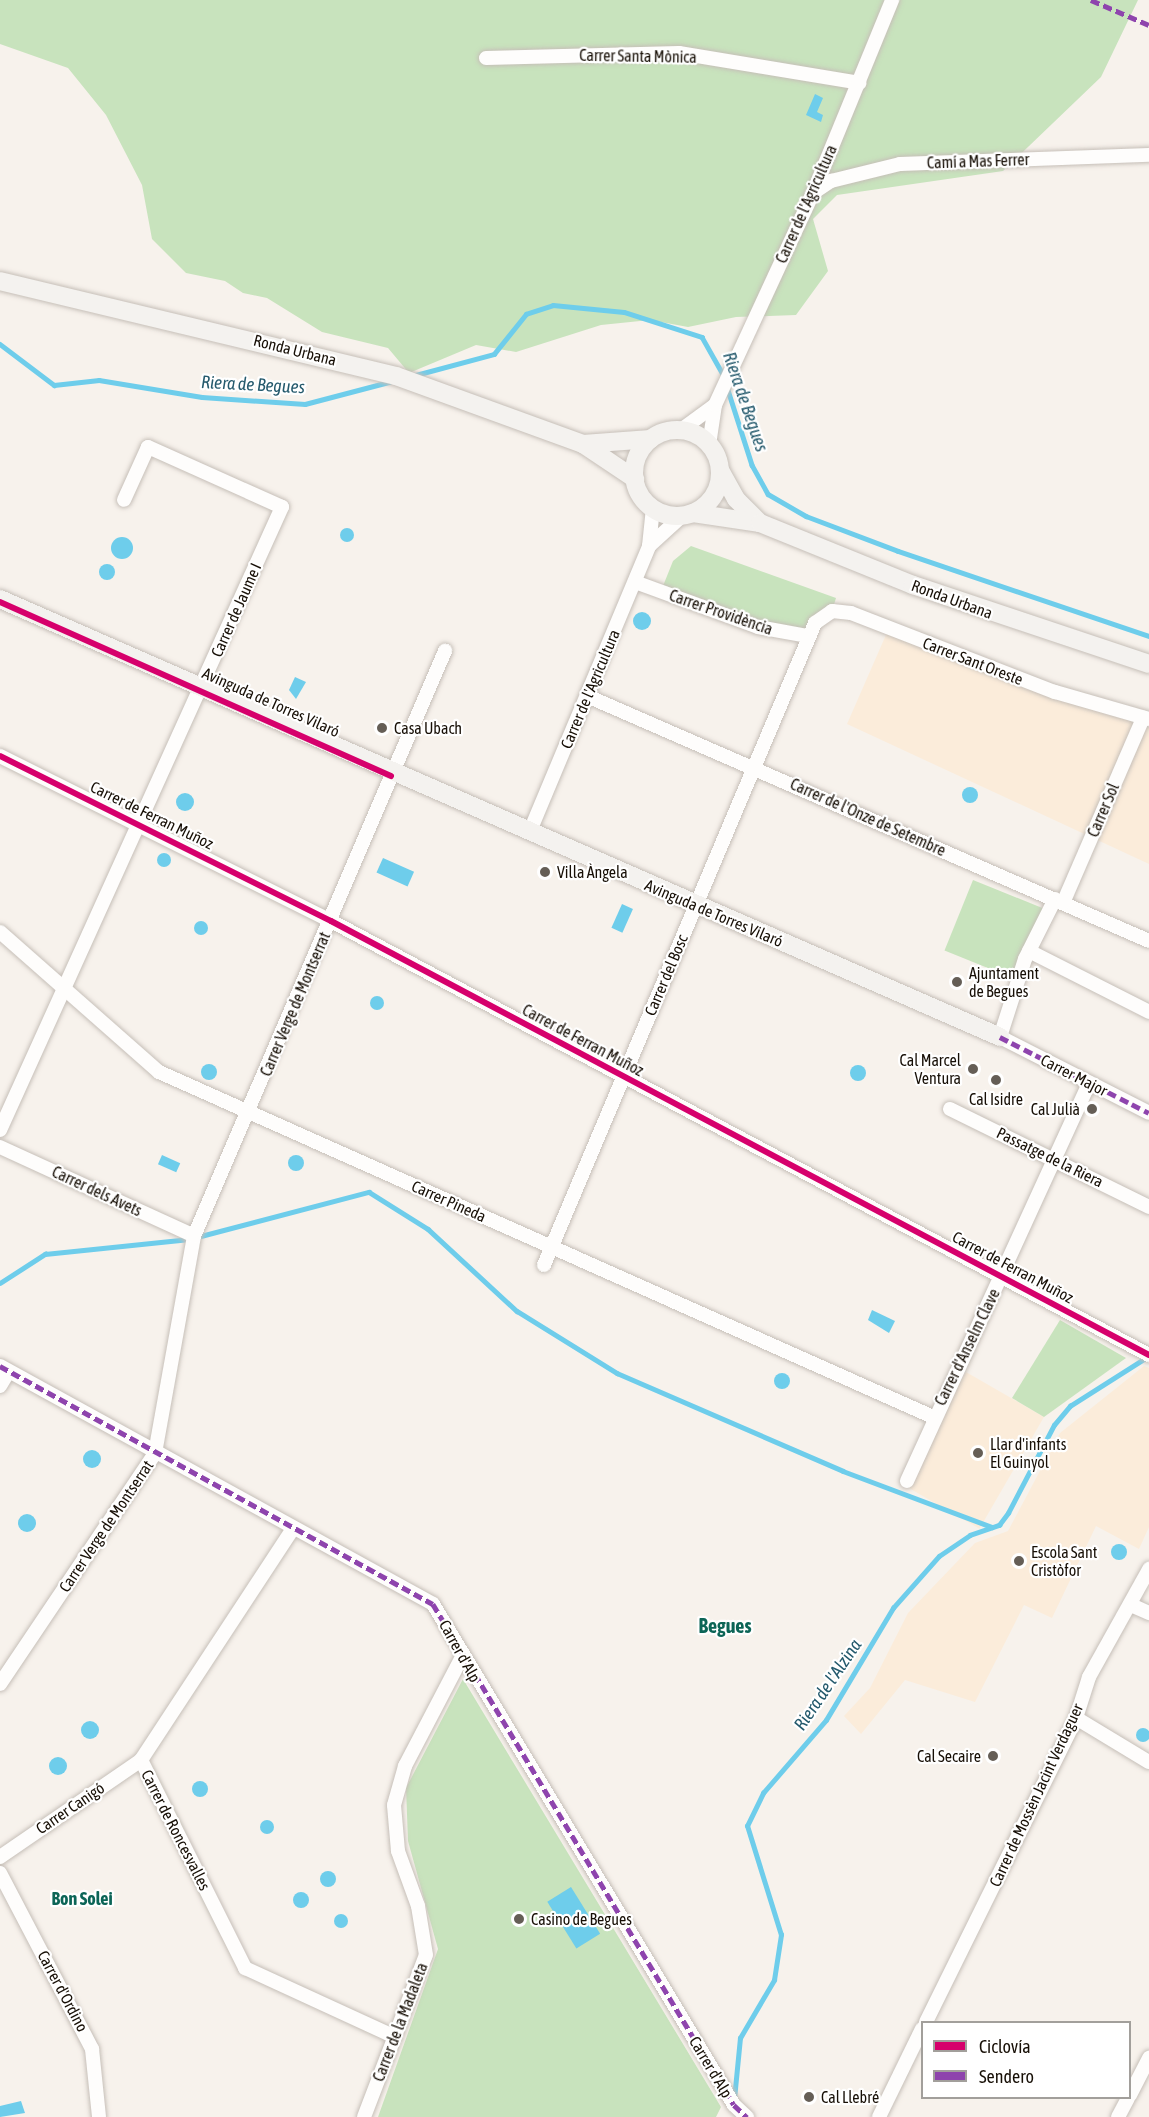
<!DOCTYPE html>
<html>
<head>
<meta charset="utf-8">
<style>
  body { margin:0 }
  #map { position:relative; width:1149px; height:2117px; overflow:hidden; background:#f7f2ec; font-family:"Asap Condensed",sans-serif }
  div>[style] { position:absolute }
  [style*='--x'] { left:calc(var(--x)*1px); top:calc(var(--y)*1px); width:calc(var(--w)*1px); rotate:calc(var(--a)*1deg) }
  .built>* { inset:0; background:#fbecda; transform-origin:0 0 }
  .green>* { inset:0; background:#c8e3bd; transform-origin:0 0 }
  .water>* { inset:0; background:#6ecdeb; transform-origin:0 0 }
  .round { border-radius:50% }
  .stream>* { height:4.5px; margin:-2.25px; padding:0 2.25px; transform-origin:2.25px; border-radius:2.25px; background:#6ecdeb }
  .roads { filter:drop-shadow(0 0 2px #c6bfb8) drop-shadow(0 0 2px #c6bfb8) }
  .street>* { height:14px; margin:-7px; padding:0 7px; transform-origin:7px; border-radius:7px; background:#fefdfc }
  .secondary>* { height:18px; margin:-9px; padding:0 9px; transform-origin:9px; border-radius:9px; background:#f4f2ef }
  .secondary>.ring { margin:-9px; padding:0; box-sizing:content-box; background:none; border:18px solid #f4f2ef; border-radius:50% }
  .quiet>* { height:4.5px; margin-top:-2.25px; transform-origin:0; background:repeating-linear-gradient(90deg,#8e44ad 0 9px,transparent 0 13.5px) }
  .cycleway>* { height:6px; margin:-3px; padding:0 3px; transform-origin:3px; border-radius:3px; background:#d6006c }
  .dots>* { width:16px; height:16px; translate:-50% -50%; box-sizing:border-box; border:3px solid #fff; border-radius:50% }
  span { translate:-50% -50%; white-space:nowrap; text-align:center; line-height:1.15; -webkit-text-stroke:4.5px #fff; paint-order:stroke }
  .street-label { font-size:16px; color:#170f06 }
  .poi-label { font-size:16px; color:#170f06 }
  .left { translate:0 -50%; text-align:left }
  .right { translate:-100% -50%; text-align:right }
  .water-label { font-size:18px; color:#255a6d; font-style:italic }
  .neighbourhood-label { font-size:18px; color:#0c6557; font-weight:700 }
  .quarter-label { font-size:20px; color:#0c6557; font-weight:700 }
  .legend { position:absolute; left:921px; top:2021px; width:210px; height:78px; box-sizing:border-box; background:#fff; border:2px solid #a29f9b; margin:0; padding:8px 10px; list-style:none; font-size:18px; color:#170f06 }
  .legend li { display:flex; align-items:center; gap:12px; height:30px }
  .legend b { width:30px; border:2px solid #a29f9b }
</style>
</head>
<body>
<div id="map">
  <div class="built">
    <div style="clip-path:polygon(889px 628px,1149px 719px,1149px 864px,847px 724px)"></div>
    <div style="clip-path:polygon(1144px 1366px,1149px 1368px,1149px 1527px,1139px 1549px,1096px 1526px,1052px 1618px,1024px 1605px,975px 1702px,905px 1680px,861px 1734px,844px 1716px,870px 1688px,908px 1613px,975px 1543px,1008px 1531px,1060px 1433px)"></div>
    <div style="left:966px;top:1372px;width:90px;height:129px;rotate:30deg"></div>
  </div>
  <div class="green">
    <div style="clip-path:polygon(0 0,1138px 0,1101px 77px,1003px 171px,837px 195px,813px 219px,828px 271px,796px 315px,736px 317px,688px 327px,650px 320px,601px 325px,516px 352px,476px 345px,409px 373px,388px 348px,322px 332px,267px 298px,243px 293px,225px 281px,186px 273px,152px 239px,142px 185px,106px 115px,68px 68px,0 44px)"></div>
    <div style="clip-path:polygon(691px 546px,836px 598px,832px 611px,808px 636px,661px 591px,673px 561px)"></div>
    <div style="left:973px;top:880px;width:78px;height:76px;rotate:22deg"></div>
    <div style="clip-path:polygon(1060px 1320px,1126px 1358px,1044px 1417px,1012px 1398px)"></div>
    <div style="clip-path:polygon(463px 1679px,721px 2107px,716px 2117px,378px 2117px,438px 1949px,408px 1841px,406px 1788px)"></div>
  </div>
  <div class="water">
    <div style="clip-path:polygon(815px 94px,823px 98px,817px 112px,823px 115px,821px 122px,806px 115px)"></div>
    <div class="round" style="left:340px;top:528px;width:14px;height:14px"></div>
    <div class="round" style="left:111px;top:537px;width:22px;height:22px"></div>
    <div class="round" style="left:99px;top:564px;width:16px;height:16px"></div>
    <div class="round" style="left:633px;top:612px;width:18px;height:18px"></div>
    <div style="clip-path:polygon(295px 677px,306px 682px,296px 699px,289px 690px)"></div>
    <div class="round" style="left:962px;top:787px;width:16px;height:16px"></div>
    <div class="round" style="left:176px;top:793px;width:18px;height:18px"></div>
    <div class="round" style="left:157px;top:853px;width:14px;height:14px"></div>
    <div style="left:383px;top:858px;width:34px;height:16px;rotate:24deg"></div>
    <div style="left:622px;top:904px;width:12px;height:26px;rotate:24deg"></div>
    <div class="round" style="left:194px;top:921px;width:14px;height:14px"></div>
    <div class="round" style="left:370px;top:996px;width:14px;height:14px"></div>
    <div class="round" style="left:201px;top:1064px;width:16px;height:16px"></div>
    <div class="round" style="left:850px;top:1065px;width:16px;height:16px"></div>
    <div class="round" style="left:288px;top:1155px;width:16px;height:16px"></div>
    <div style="left:162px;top:1155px;width:20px;height:10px;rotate:24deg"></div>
    <div style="clip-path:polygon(872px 1310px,895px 1321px,889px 1333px,868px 1320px)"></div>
    <div class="round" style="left:774px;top:1373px;width:16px;height:16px"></div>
    <div class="round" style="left:83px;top:1450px;width:18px;height:18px"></div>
    <div class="round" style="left:18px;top:1514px;width:18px;height:18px"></div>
    <div class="round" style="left:1111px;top:1544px;width:16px;height:16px"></div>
    <div class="round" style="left:81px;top:1721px;width:18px;height:18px"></div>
    <div class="round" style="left:1136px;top:1728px;width:14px;height:14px"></div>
    <div class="round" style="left:49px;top:1757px;width:18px;height:18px"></div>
    <div class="round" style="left:192px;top:1781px;width:16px;height:16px"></div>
    <div class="round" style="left:260px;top:1820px;width:14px;height:14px"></div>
    <div class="round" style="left:320px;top:1871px;width:16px;height:16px"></div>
    <div style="left:571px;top:1887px;width:55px;height:28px;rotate:58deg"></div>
    <div class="round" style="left:293px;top:1892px;width:16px;height:16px"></div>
    <div class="round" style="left:334px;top:1914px;width:14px;height:14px"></div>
    <div style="clip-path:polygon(21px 2101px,25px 2113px,0 2117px,0 2106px)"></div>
  </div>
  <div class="stream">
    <div style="--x:0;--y:344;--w:68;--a:37.2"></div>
    <div style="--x:54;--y:385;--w:45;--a:-6.3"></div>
    <div style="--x:99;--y:380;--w:104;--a:9.4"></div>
    <div style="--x:202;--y:397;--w:103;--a:3.9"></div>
    <div style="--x:305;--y:404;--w:87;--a:-14.7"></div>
    <div style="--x:412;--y:376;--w:85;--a:-15"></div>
    <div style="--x:494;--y:354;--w:51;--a:-51.3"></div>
    <div style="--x:526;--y:314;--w:28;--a:-18"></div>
    <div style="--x:553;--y:305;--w:71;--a:5.6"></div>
    <div style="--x:624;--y:312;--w:82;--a:17.8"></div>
    <div style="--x:702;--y:337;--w:45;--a:60.6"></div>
    <div style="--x:727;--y:387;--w:82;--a:72.2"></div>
    <div style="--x:752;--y:465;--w:33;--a:61"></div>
    <div style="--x:768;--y:494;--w:44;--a:30.1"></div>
    <div style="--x:806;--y:516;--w:98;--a:20.8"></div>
    <div style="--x:898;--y:551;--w:265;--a:18.7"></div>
    <div style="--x:197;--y:1237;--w:178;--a:-14.7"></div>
    <div style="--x:369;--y:1192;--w:70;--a:32.1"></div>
    <div style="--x:428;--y:1229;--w:121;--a:42.7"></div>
    <div style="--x:517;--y:1311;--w:118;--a:31.8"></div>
    <div style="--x:617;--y:1373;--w:246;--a:23.4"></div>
    <div style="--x:843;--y:1471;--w:159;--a:20.6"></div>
    <div style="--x:0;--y:1283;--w:54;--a:-32.8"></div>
    <div style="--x:45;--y:1254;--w:145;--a:-5.9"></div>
    <div style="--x:734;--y:2099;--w:61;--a:-84.4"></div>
    <div style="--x:740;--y:2038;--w:67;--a:-59.6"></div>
    <div style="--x:774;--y:1980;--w:46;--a:-81.2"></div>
    <div style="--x:781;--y:1935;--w:114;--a:-107.3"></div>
    <div style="--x:747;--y:1826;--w:37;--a:-64"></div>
    <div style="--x:763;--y:1793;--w:96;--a:-49.2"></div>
    <div style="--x:826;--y:1720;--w:131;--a:-59.1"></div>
    <div style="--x:893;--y:1608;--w:69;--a:-48.5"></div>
    <div style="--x:939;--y:1556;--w:37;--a:-34"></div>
    <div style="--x:970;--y:1535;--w:31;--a:-19"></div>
    <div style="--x:999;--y:1525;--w:15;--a:-53"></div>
    <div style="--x:1008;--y:1513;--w:99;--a:-62.4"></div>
    <div style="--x:1054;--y:1425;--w:25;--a:-50"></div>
    <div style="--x:1070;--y:1406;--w:91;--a:-32.5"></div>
  </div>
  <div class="roads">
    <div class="street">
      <div style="--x:486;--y:58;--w:193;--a:-1.5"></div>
      <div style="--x:679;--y:53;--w:183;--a:9.4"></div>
      <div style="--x:813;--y:193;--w:22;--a:-34"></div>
      <div style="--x:831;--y:181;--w:71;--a:-13.8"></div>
      <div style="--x:900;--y:164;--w:249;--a:-2.1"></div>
      <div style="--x:681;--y:430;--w:42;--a:-36.3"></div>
      <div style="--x:709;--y:445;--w:40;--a:-81.5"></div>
      <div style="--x:715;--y:405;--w:234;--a:-65.2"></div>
      <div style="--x:813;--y:193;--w:209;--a:-67.7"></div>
      <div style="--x:649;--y:546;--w:46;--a:-42.4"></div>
      <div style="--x:635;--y:582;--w:131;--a:20.1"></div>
      <div style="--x:758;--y:627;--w:51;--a:10.2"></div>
      <div style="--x:587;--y:696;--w:613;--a:23.55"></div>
      <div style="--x:0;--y:756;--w:370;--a:26.5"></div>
      <div style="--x:331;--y:921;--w:926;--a:27.95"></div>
      <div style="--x:530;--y:831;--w:309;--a:-67.3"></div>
      <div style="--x:649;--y:546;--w:37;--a:-84"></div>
      <div style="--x:1055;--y:899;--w:67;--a:116.6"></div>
      <div style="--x:1025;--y:959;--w:82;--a:107.8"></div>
      <div style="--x:1000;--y:1037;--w:167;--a:27"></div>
      <div style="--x:1063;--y:903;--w:202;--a:-66.6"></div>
      <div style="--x:0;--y:932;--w:212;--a:41.4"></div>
      <div style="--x:159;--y:1072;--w:847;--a:24.02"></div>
      <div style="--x:1029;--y:951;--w:135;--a:26.9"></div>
      <div style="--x:950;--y:1109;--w:222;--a:26.2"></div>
      <div style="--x:0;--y:1130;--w:684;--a:-65.65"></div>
      <div style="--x:282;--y:507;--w:147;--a:-155.9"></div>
      <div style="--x:148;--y:447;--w:58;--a:114.4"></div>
      <div style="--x:0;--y:1147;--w:213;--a:24.6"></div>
      <div style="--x:544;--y:1265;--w:697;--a:-67.11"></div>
      <div style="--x:815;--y:623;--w:21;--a:-35"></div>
      <div style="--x:832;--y:611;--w:19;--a:6"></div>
      <div style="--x:851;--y:613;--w:219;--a:21.2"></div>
      <div style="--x:1055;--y:692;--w:98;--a:16"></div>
      <div style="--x:0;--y:1366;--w:494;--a:28.8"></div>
      <div style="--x:433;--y:1604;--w:584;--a:59"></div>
      <div style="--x:734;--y:2105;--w:18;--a:43"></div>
      <div style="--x:0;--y:1386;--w:17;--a:-59"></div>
      <div style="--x:907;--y:1481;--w:438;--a:-65.4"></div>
      <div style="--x:1131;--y:1605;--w:20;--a:24"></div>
      <div style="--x:0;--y:1684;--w:278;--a:-56.1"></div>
      <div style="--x:155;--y:1453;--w:220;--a:-79.8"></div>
      <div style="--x:194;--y:1236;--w:637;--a:-66.78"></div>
      <div style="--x:1076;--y:1718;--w:85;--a:31.1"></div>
      <div style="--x:141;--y:1760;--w:233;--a:63.4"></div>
      <div style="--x:245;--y:1968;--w:165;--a:24.7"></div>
      <div style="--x:0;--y:1857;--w:171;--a:-34.5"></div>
      <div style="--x:141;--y:1760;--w:277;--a:-56.7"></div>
      <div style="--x:0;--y:1873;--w:199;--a:62.4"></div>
      <div style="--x:92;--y:2049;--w:68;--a:84.1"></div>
      <div style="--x:926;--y:2022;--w:339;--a:-63.7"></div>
      <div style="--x:1076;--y:1718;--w:43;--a:-72.4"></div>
      <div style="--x:1089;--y:1677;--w:124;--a:-60.9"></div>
      <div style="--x:1130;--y:2095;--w:42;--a:-62.8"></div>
      <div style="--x:364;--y:2117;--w:173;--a:-69.1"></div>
      <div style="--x:426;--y:1955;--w:50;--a:-99.3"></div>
      <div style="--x:418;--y:1906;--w:59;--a:-110"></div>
      <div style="--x:398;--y:1851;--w:46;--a:-95"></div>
      <div style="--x:394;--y:1805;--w:41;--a:-74.2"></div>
      <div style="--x:405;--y:1766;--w:123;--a:-62.4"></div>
      <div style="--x:879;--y:2117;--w:98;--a:-64"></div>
      <div style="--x:1118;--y:2117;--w:21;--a:-62"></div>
    </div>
    <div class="secondary">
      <div style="--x:0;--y:281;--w:407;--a:13.5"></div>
      <div style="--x:396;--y:376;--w:199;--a:20"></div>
      <div style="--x:583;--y:444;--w:63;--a:33.9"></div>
      <div class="ring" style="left:634px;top:430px;width:68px;height:68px"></div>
      <div style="--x:583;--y:444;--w:68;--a:-4.2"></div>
      <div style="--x:720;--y:470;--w:33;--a:61"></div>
      <div style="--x:736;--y:499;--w:34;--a:45"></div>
      <div style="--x:693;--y:513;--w:68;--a:8.5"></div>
      <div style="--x:760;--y:523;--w:165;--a:22.1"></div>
      <div style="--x:913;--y:585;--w:249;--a:18.5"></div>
      <div style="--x:0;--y:599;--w:1092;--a:23.65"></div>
    </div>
  </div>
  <div class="quiet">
    <div style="--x:1091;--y:0;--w:63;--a:23.3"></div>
    <div style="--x:1000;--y:1037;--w:167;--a:27"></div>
    <div style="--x:0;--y:1366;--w:494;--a:28.8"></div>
    <div style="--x:433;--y:1604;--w:584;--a:59"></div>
    <div style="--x:734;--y:2105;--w:18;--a:43"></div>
  </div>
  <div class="cycleway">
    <div style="--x:0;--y:602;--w:428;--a:24"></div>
    <div style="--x:0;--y:756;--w:370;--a:26.5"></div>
    <div style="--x:331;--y:921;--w:926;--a:27.95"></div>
  </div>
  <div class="dots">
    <div style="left:382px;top:728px;background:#655e56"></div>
    <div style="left:545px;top:872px;background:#655e56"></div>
    <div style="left:957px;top:982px;background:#655e56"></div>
    <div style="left:973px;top:1069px;background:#655e56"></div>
    <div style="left:996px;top:1080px;background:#655e56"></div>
    <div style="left:1092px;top:1109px;background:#655e56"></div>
    <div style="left:978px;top:1453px;background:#655e56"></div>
    <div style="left:1019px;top:1561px;background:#655e56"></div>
    <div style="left:993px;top:1756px;background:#655e56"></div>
    <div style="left:519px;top:1919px;background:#655e56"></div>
    <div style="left:809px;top:2097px;background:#655e56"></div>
  </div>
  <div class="street-label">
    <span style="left:638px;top:56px;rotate:1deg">Carrer Santa Mònica</span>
    <span style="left:978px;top:161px;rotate:-2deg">Camí a Mas Ferrer</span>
    <span style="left:806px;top:204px;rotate:-66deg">Carrer de l'Agricultura</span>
    <span style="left:295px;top:350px;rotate:14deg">Ronda Urbana</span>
    <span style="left:952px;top:599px;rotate:20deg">Ronda Urbana</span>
    <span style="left:236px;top:610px;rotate:-66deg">Carrer de Jaume I</span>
    <span style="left:721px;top:612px;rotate:19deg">Carrer Providència</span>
    <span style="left:973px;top:661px;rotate:21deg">Carrer Sant Oreste</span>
    <span style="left:590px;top:689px;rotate:-67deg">Carrer de l'Agricultura</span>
    <span style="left:271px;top:702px;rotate:24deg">Avinguda de Torres Vilaró</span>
    <span style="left:1103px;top:810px;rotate:-67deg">Carrer Sol</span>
    <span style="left:152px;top:815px;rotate:26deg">Carrer de Ferran Muñoz</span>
    <span style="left:868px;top:817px;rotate:24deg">Carrer de l'Onze de Setembre</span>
    <span style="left:714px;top:913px;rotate:23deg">Avinguda de Torres Vilaró</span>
    <span style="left:666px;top:975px;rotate:-67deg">Carrer del Bosc</span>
    <span style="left:295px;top:1004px;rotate:-67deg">Carrer Verge de Montserrat</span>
    <span style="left:583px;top:1040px;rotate:28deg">Carrer de Ferran Muñoz</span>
    <span style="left:1074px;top:1075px;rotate:27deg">Carrer Major</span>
    <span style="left:1050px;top:1157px;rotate:26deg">Passatge de la Riera</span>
    <span style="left:97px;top:1191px;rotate:25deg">Carrer dels Avets</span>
    <span style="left:449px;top:1201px;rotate:24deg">Carrer Pineda</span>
    <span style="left:1013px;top:1267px;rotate:28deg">Carrer de Ferran Muñoz</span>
    <span style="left:967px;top:1347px;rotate:-64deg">Carrer d'Anselm Clave</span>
    <span style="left:106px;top:1526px;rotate:-56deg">Carrer Verge de Montserrat</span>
    <span style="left:460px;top:1651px;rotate:61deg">Carrer d'Alp</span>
    <span style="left:1036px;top:1795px;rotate:-65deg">Carrer de Mossèn Jacint Verdaguer</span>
    <span style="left:70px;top:1808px;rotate:-34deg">Carrer Canigó</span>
    <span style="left:176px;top:1830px;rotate:63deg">Carrer de Roncesvalles</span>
    <span style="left:63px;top:1991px;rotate:62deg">Carrer d'Ordino</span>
    <span style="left:400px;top:2022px;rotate:-69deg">Carrer de la Madaleta</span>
    <span style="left:711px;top:2067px;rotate:59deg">Carrer d'Alp</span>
  </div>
  <div class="poi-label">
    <span class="left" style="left:394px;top:728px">Casa Ubach</span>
    <span class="left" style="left:557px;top:872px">Villa Àngela</span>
    <span class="left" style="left:969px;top:982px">Ajuntament<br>de Begues</span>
    <span class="right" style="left:961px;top:1069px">Cal Marcel<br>Ventura</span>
    <span style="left:996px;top:1099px">Cal Isidre</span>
    <span class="right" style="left:1080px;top:1109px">Cal Julià</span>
    <span class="left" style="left:990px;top:1453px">Llar d'infants<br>El Guinyol</span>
    <span class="left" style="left:1031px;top:1561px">Escola Sant<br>Cristòfor</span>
    <span class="right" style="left:981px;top:1756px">Cal Secaire</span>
    <span class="left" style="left:531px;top:1919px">Casino de Begues</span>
    <span class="left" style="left:821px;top:2097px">Cal Llebré</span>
  </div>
  <div class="water-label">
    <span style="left:253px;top:385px;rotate:3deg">Riera de Begues</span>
    <span style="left:745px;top:402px;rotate:71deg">Riera de Begues</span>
    <span style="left:828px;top:1685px;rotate:-56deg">Riera de l'Alzina</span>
  </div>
  <div class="neighbourhood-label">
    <span style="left:82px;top:1899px">Bon Solei</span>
  </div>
  <div class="quarter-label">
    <span style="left:725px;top:1625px">Begues</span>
  </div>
  <ul class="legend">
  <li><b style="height:8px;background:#d6006c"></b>Ciclovía</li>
  <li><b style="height:8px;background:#8e44ad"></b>Sendero</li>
  </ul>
</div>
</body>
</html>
